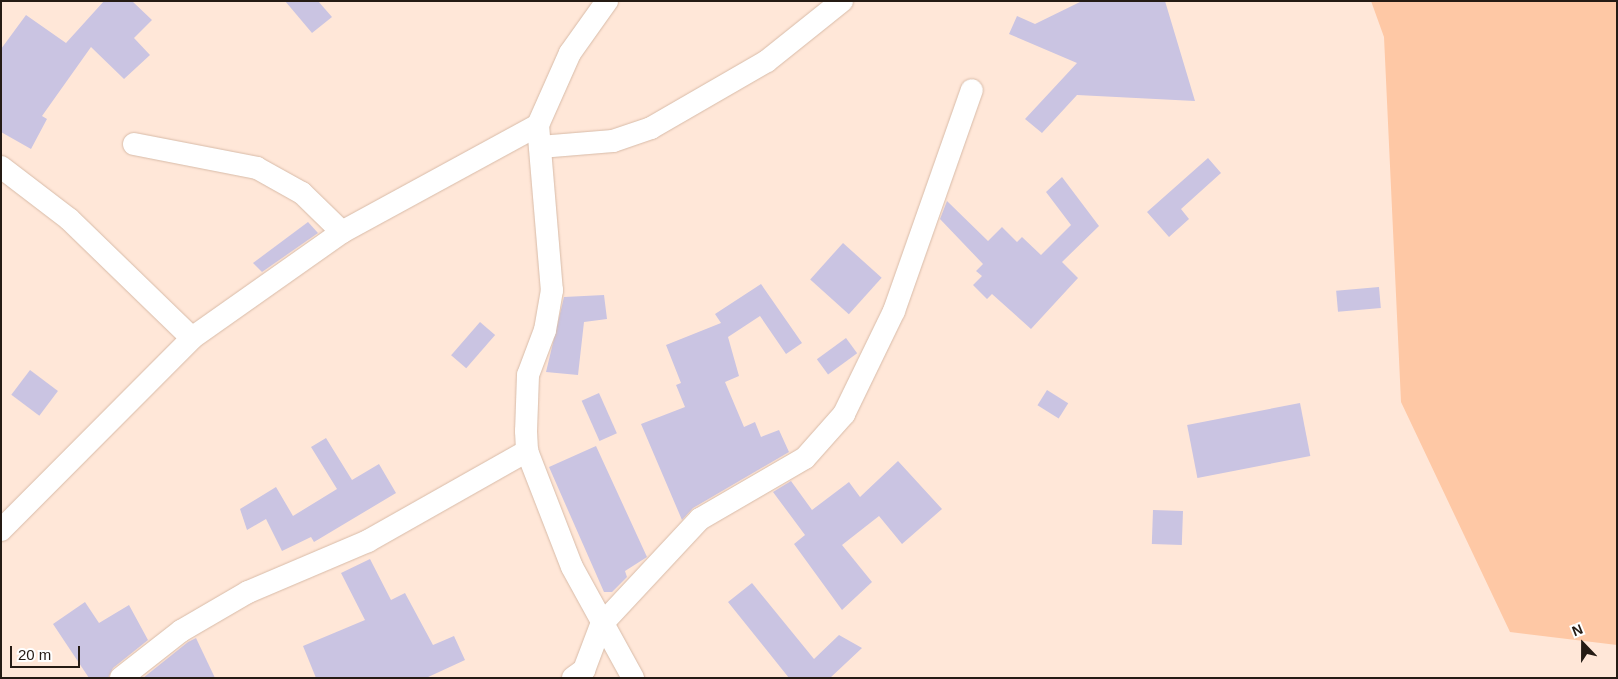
<!DOCTYPE html>
<html>
<head>
<meta charset="utf-8">
<style>
  body { margin:0 }
  #map { position:relative; width:1618px; height:679px; overflow:hidden; background:#ffe7d8; font-family:Helvetica,sans-serif }
  div>[style] { position:absolute }
  [style*='--x'] { left:calc(var(--x)*1px); top:calc(var(--y)*1px); width:calc(var(--w)*1px); rotate:calc(var(--a)*1deg) }
  .green>* { inset:0; background:#fec8a5 }
  .building>* { inset:0; background:#cac4e2; transform-origin:0 0 }
  .roads { filter:drop-shadow(0 0 1px #d8bba8) drop-shadow(0 0 1px #d8bba8) }
  .minor>* { height:22px; margin:-11px; padding:0 11px; transform-origin:11px; border-radius:11px; background:#fff }
  span { translate:-50% -50%; white-space:nowrap; text-align:center; line-height:1.15; -webkit-text-stroke:4.5px #fff; paint-order:stroke }
  .frame { position:absolute; inset:0; border:2px solid #251b14; pointer-events:none }
  .north { position:absolute; left:1558px; top:619px; width:50px; height:50px; -webkit-text-stroke:4px #fff; paint-order:stroke; rotate:338deg; font-size:14px; font-weight:700; line-height:20px; text-align:center; color:#251b14 }
  .north::after { content:''; display:block; margin:auto; width:18px; height:22px; background:#251b14; clip-path:polygon(50% 0,100% 100%,50% 72%,0 100%) }
  .scale { position:absolute; left:10px; top:646px; width:70px; height:22px; box-sizing:border-box; border:2px solid #251b14; border-top:0; padding-left:6px; font-size:15px; line-height:18px; white-space:nowrap; color:#251b14; -webkit-text-stroke:4px #fff; paint-order:stroke }
</style>
</head>
<body>
<div id="map">
  <div class="green">
    <div style="clip-path:polygon(1371px 1px,1617px 1px,1617px 645px,1510px 632px,1401px 402px,1384px 37px)"></div>
  </div>
  <div class="building">
    <div style="clip-path:polygon(104px 1px,132px 1px,152px 20px,134px 38px,150px 55px,124px 79px,91px 47px,42px 116px,47px 119px,31px 149px,1px 132px,1px 49px,26px 15px,66px 43px)"></div>
    <div style="clip-path:polygon(285px 1px,318px 1px,332px 17px,312px 33px)"></div>
    <div style="clip-path:polygon(1082px 1px,1165px 1px,1195px 101px,1077px 95px,1042px 133px,1025px 119px,1077px 63px,1009px 34px,1017px 16px,1035px 24px)"></div>
    <div style="clip-path:polygon(1208px 158px,1221px 173px,1181px 209px,1189px 219px,1169px 237px,1147px 212px)"></div>
    <div style="clip-path:polygon(1062px 177px,1099px 226px,1062px 262px,1078px 278px,1031px 329px,992px 294px,987px 299px,973px 285px,982px 276px,976px 271px,983px 264px,940px 219px,947px 201px,988px 241px,1002px 227px,1017px 242px,1022px 237px,1041px 255px,1071px 225px,1046px 192px)"></div>
    <div style="clip-path:polygon(308px 222px,318px 233px,262px 272px,253px 263px)"></div>
    <div style="left:843px;top:243px;width:52px;height:49px;rotate:42deg"></div>
    <div style="clip-path:polygon(761px 284px,802px 343px,786px 354px,760px 316px,728px 337px,739px 376px,725px 382px,744px 427px,755px 422px,761px 437px,779px 430px,789px 452px,693px 508px,682px 520px,641px 424px,685px 407px,676px 385px,681px 383px,666px 345px,721px 323px,715px 314px)"></div>
    <div style="left:1379px;top:287px;width:21px;height:43px;rotate:85deg"></div>
    <div style="clip-path:polygon(604px 295px,607px 319px,584px 322px,578px 375px,546px 372px,564px 297px)"></div>
    <div style="left:480px;top:322px;width:20px;height:44px;rotate:41deg"></div>
    <div style="left:846px;top:338px;width:19px;height:36px;rotate:54deg"></div>
    <div style="left:30px;top:370px;width:35px;height:31px;rotate:37deg"></div>
    <div style="left:1047px;top:390px;width:25px;height:18px;rotate:32deg"></div>
    <div style="left:599px;top:393px;width:44px;height:19px;rotate:66deg"></div>
    <div style="left:1300px;top:403px;width:54px;height:115px;rotate:79deg"></div>
    <div style="clip-path:polygon(326px 438px,352px 480px,379px 464px,396px 493px,314px 542px,311px 537px,282px 551px,266px 519px,247px 530px,240px 509px,276px 487px,293px 516px,337px 489px,311px 447px)"></div>
    <div style="clip-path:polygon(596px 446px,647px 557px,625px 571px,627px 577px,612px 592px,604px 592px,549px 467px)"></div>
    <div style="clip-path:polygon(898px 461px,942px 509px,902px 544px,879px 516px,842px 545px,872px 582px,842px 610px,794px 544px,805px 535px,773px 492px,791px 481px,812px 510px,849px 482px,860px 497px)"></div>
    <div style="left:1153px;top:510px;width:30px;height:34px;rotate:2deg"></div>
    <div style="clip-path:polygon(370px 559px,391px 600px,405px 593px,433px 645px,454px 636px,465px 660px,426px 678px,316px 678px,303px 646px,365px 620px,341px 573px)"></div>
    <div style="clip-path:polygon(752px 583px,814px 659px,839px 635px,862px 648px,830px 678px,789px 678px,728px 602px)"></div>
    <div style="clip-path:polygon(85px 602px,99px 623px,129px 605px,148px 640px,113px 668px,108px 678px,89px 678px,53px 624px)"></div>
    <div style="clip-path:polygon(196px 638px,215px 678px,143px 678px,188px 642px)"></div>
  </div>
  <div class="roads">
    <div class="minor">
      <div style="--x:607;--y:1;--w:64;--a:125.4"></div>
      <div style="--x:570;--y:53;--w:79;--a:114"></div>
      <div style="--x:538;--y:125;--w:166;--a:85.2"></div>
      <div style="--x:552;--y:290;--w:41;--a:99.9"></div>
      <div style="--x:545;--y:330;--w:48;--a:110.7"></div>
      <div style="--x:528;--y:375;--w:56;--a:92"></div>
      <div style="--x:526;--y:431;--w:20;--a:87"></div>
      <div style="--x:527;--y:451;--w:124;--a:68.8"></div>
      <div style="--x:572;--y:567;--w:127;--a:61.2"></div>
      <div style="--x:134;--y:144;--w:125;--a:11"></div>
      <div style="--x:257;--y:168;--w:51;--a:29.1"></div>
      <div style="--x:302;--y:193;--w:56;--a:44.3"></div>
      <div style="--x:540;--y:147;--w:73;--a:-4.7"></div>
      <div style="--x:613;--y:141;--w:40;--a:-18.9"></div>
      <div style="--x:651;--y:128;--w:134;--a:-30"></div>
      <div style="--x:767;--y:61;--w:96;--a:-38.7"></div>
      <div style="--x:1;--y:167;--w:86;--a:37.4"></div>
      <div style="--x:69;--y:219;--w:171;--a:44.1"></div>
      <div style="--x:1;--y:530;--w:271;--a:-45.1"></div>
      <div style="--x:192;--y:338;--w:184;--a:-35.2"></div>
      <div style="--x:342;--y:232;--w:223;--a:-28.6"></div>
      <div style="--x:121;--y:678;--w:76;--a:-38.1"></div>
      <div style="--x:181;--y:631;--w:78;--a:-30.2"></div>
      <div style="--x:248;--y:592;--w:130;--a:-23"></div>
      <div style="--x:368;--y:541;--w:183;--a:-29.5"></div>
      <div style="--x:573;--y:678;--w:14;--a:-36"></div>
      <div style="--x:584;--y:670;--w:48;--a:-69.3"></div>
      <div style="--x:601;--y:625;--w:145;--a:-47"></div>
      <div style="--x:700;--y:519;--w:121;--a:-30.2"></div>
      <div style="--x:805;--y:458;--w:59;--a:-48.4"></div>
      <div style="--x:844;--y:414;--w:114;--a:-64.1"></div>
      <div style="--x:894;--y:311;--w:234;--a:-70.6"></div>
    </div>
  </div>
  <div class="frame"></div>
  <div class="north">N</div>
  <div class="scale">20 m</div>
</div>
</body>
</html>
